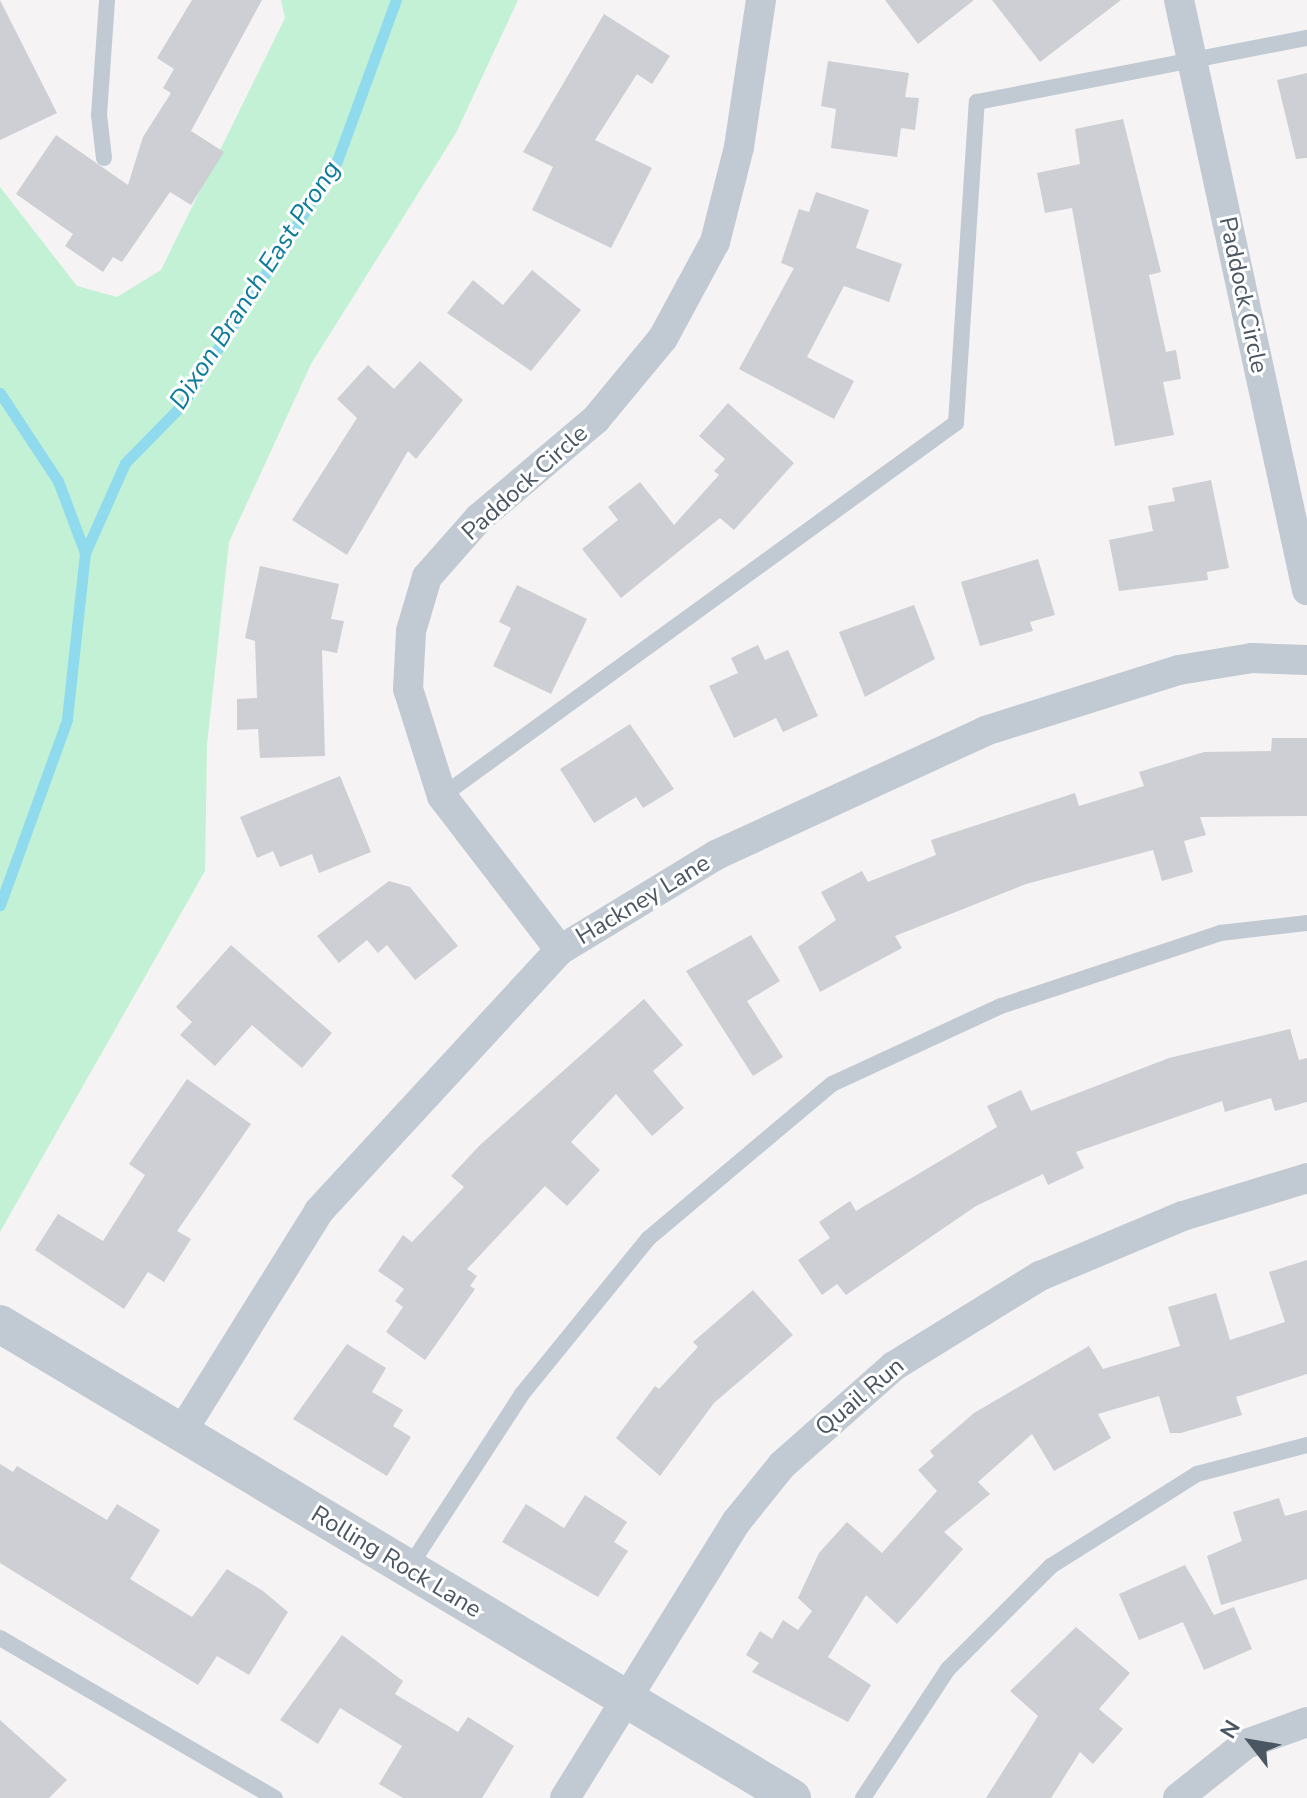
<!DOCTYPE html>
<html>
<head>
<meta charset="utf-8">
<style>
  body { margin:0 }
  #map { position:relative; width:1307px; height:1798px; overflow:hidden; background:#f5f3f3; font-family:"Nunito Sans",sans-serif }
  div>[style] { position:absolute }
  [style*='--x'] { left:calc(var(--x)*1px); top:calc(var(--y)*1px); width:calc(var(--w)*1px); rotate:calc(var(--a)*1deg) }
  .green>* { inset:0; background:#c3f1d5 }
  .stream>* { height:11px; margin:-5.5px; padding:0 5.5px; transform-origin:5.5px; border-radius:5.5px; background:#90daee }
  .building>* { inset:0; background:#cdcfd5 }
  .service>* { height:16px; margin:-8px; padding:0 8px; transform-origin:8px; border-radius:8px; background:#c1cad2 }
  .minor>* { height:30px; margin:-15px; padding:0 15px; transform-origin:15px; border-radius:15px; background:#c1cad2 }
  .tertiary>* { height:38px; margin:-19px; padding:0 19px; transform-origin:19px; border-radius:19px; background:#c1cad2 }
  span { translate:-50% -50%; white-space:nowrap; text-align:center; line-height:1.15; -webkit-text-stroke:6px #fff; paint-order:stroke }
  .street-label { font-size:24px; color:#4a5661 }
  .water-label { font-size:26px; color:#0c7c9b; font-style:italic }
  .north { position:absolute; left:1211px; top:1702px; width:80px; height:80px; -webkit-text-stroke:6px #fff; paint-order:stroke; rotate:301deg; font-size:22px; font-weight:700; line-height:32px; text-align:center; color:#4a5661 }
  .north::after { content:''; display:block; margin:auto; width:28px; height:36px; background:#4a5661; clip-path:polygon(50% 0,100% 100%,50% 72%,0 100%) }
</style>
</head>
<body>
<div id="map">
  <div class="green">
    <div style="clip-path:polygon(281px 0,518px 0,456px 133px,311px 364px,229px 542px,207px 744px,205px 871px,0 1232px,0 187px,77px 286px,117px 297px,161px 270px,285px 18px)"></div>
  </div>
  <div class="stream">
    <div style="--x:0;--y:393;--w:105;--a:56.6"></div>
    <div style="--x:58;--y:481;--w:77;--a:69.4"></div>
    <div style="--x:85;--y:553;--w:168;--a:96.2"></div>
    <div style="--x:67;--y:720;--w:197;--a:109.9"></div>
    <div style="--x:85;--y:553;--w:98;--a:-66"></div>
    <div style="--x:125;--y:463;--w:81;--a:-45.5"></div>
    <div style="--x:182;--y:405;--w:289;--a:-57.6"></div>
    <div style="--x:337;--y:161;--w:171;--a:-69.9"></div>
  </div>
  <div class="building">
    <div style="clip-path:polygon(0 0,57px 113px,0 140px)"></div>
    <div style="clip-path:polygon(192px 0,262px 0,191px 131px,224px 152px,191px 205px,170px 192px,122px 262px,113px 257px,103px 272px,65px 246px,73px 234px,16px 194px,56px 135px,128px 185px,143px 137px,171px 93px,163px 88px,174px 69px,157px 58px)"></div>
    <div style="clip-path:polygon(885px 0,974px 0,918px 44px)"></div>
    <div style="clip-path:polygon(992px 0,1121px 0,1040px 62px)"></div>
    <div style="clip-path:polygon(604px 14px,670px 56px,652px 84px,637px 74px,595px 140px,652px 168px,611px 248px,532px 210px,553px 167px,523px 152px)"></div>
    <div style="clip-path:polygon(828px 61px,909px 73px,905px 97px,919px 98px,915px 130px,901px 128px,897px 157px,831px 148px,836px 109px,821px 106px)"></div>
    <div style="clip-path:polygon(1307px 73px,1307px 158px,1296px 159px,1277px 80px)"></div>
    <div style="clip-path:polygon(1123px 119px,1161px 272px,1149px 275px,1166px 352px,1176px 350px,1181px 379px,1163px 382px,1174px 435px,1115px 446px,1072px 208px,1045px 213px,1037px 173px,1080px 164px,1075px 129px)"></div>
    <div style="clip-path:polygon(816px 192px,869px 210px,856px 248px,902px 264px,889px 302px,844px 286px,807px 357px,854px 381px,834px 419px,739px 369px,794px 268px,781px 263px,799px 209px,809px 212px)"></div>
    <div style="clip-path:polygon(532px 270px,581px 310px,531px 371px,447px 313px,473px 280px,503px 305px)"></div>
    <div style="clip-path:polygon(420px 361px,463px 400px,416px 459px,408px 451px,347px 555px,292px 520px,357px 418px,337px 399px,368px 365px,394px 389px)"></div>
    <div style="clip-path:polygon(728px 403px,794px 463px,734px 530px,720px 518px,621px 598px,582px 549px,618px 520px,608px 507px,640px 482px,674px 525px,719px 475px,714px 471px,725px 459px,699px 436px)"></div>
    <div style="clip-path:polygon(1211px 480px,1229px 568px,1207px 572px,1208px 580px,1119px 591px,1109px 540px,1153px 531px,1148px 506px,1175px 501px,1172px 488px)"></div>
    <div style="clip-path:polygon(1038px 559px,1055px 615px,1030px 622px,1033px 631px,980px 646px,961px 582px)"></div>
    <div style="clip-path:polygon(260px 566px,339px 584px,331px 619px,344px 621px,337px 653px,322px 650px,325px 756px,260px 758px,258px 729px,237px 730px,237px 699px,257px 698px,255px 641px,245px 638px)"></div>
    <div style="clip-path:polygon(517px 585px,587px 619px,551px 694px,493px 666px,511px 628px,499px 622px)"></div>
    <div style="clip-path:polygon(914px 605px,935px 659px,865px 697px,839px 632px)"></div>
    <div style="clip-path:polygon(758px 645px,765px 660px,788px 650px,818px 716px,783px 732px,776px 718px,734px 738px,709px 686px,738px 673px,731px 658px)"></div>
    <div style="clip-path:polygon(630px 724px,674px 789px,643px 808px,636px 797px,594px 823px,560px 769px)"></div>
    <div style="clip-path:polygon(1272px 738px,1307px 738px,1307px 816px,1200px 817px,1206px 835px,1184px 841px,1193px 872px,1162px 881px,1153px 850px,1026px 884px,895px 936px,902px 948px,820px 992px,798px 947px,836px 920px,821px 892px,862px 871px,868px 882px,936px 855px,931px 840px,1075px 793px,1079px 806px,1144px 786px,1139px 772px,1204px 752px,1271px 751px)"></div>
    <div style="clip-path:polygon(340px 776px,371px 852px,319px 873px,312px 854px,280px 867px,273px 851px,257px 858px,240px 817px)"></div>
    <div style="clip-path:polygon(389px 881px,410px 887px,458px 946px,415px 980px,387px 945px,378px 953px,367px 940px,339px 963px,317px 936px)"></div>
    <div style="clip-path:polygon(751px 935px,780px 981px,747px 1001px,783px 1057px,753px 1076px,686px 971px)"></div>
    <div style="clip-path:polygon(231px 945px,332px 1033px,302px 1068px,252px 1025px,215px 1066px,180px 1035px,192px 1022px,176px 1007px)"></div>
    <div style="clip-path:polygon(644px 999px,683px 1045px,653px 1071px,684px 1108px,652px 1136px,616px 1094px,571px 1142px,600px 1170px,567px 1206px,545px 1186px,467px 1269px,477px 1276px,470px 1286px,475px 1289px,425px 1360px,386px 1332px,403px 1307px,395px 1301px,404px 1289px,378px 1271px,403px 1235px,412px 1242px,464px 1187px,451px 1176px,480px 1145px)"></div>
    <div style="clip-path:polygon(1290px 1029px,1299px 1060px,1307px 1058px,1307px 1102px,1275px 1111px,1271px 1098px,1225px 1112px,1222px 1101px,1076px 1152px,1084px 1168px,1048px 1185px,1043px 1174px,976px 1206px,846px 1295px,837px 1284px,822px 1295px,798px 1260px,830px 1238px,819px 1222px,850px 1201px,856px 1211px,997px 1127px,987px 1106px,1021px 1090px,1031px 1111px,1169px 1058px)"></div>
    <div style="clip-path:polygon(187px 1079px,251px 1124px,177px 1231px,191px 1239px,164px 1282px,148px 1272px,124px 1309px,35px 1250px,58px 1214px,103px 1241px,145px 1175px,129px 1164px)"></div>
    <div style="clip-path:polygon(1307px 1260px,1307px 1374px,1236px 1397px,1242px 1415px,1181px 1433px,1170px 1433px,1159px 1396px,1098px 1414px,1111px 1438px,1054px 1471px,1032px 1434px,978px 1482px,990px 1494px,944px 1532px,963px 1549px,897px 1624px,866px 1595px,828px 1657px,871px 1685px,848px 1722px,752px 1672px,759px 1663px,746px 1655px,760px 1631px,772px 1639px,783px 1620px,798px 1630px,812px 1611px,798px 1598px,819px 1553px,847px 1522px,882px 1553px,937px 1491px,918px 1470px,934px 1456px,930px 1451px,974px 1413px,1089px 1346px,1103px 1369px,1180px 1346px,1168px 1307px,1216px 1293px,1230px 1340px,1285px 1322px,1269px 1272px)"></div>
    <div style="clip-path:polygon(753px 1290px,793px 1335px,714px 1403px,660px 1476px,616px 1438px,655px 1386px,659px 1389px,698px 1347px,693px 1342px)"></div>
    <div style="clip-path:polygon(347px 1344px,386px 1368px,372px 1392px,403px 1410px,393px 1426px,411px 1437px,387px 1476px,293px 1419px)"></div>
    <div style="clip-path:polygon(0 1464px,13px 1472px,17px 1466px,107px 1520px,117px 1504px,160px 1530px,130px 1579px,192px 1617px,227px 1569px,263px 1591px,288px 1612px,249px 1675px,217px 1656px,198px 1685px,0 1563px)"></div>
    <div style="clip-path:polygon(585px 1495px,627px 1522px,614px 1542px,628px 1551px,598px 1597px,502px 1542px,526px 1504px,564px 1528px)"></div>
    <div style="clip-path:polygon(1279px 1498px,1285px 1516px,1307px 1510px,1307px 1579px,1221px 1605px,1207px 1556px,1242px 1541px,1233px 1512px)"></div>
    <div style="clip-path:polygon(1185px 1565px,1214px 1615px,1234px 1607px,1252px 1649px,1204px 1670px,1183px 1622px,1139px 1640px,1119px 1594px)"></div>
    <div style="clip-path:polygon(1076px 1627px,1130px 1673px,1099px 1709px,1123px 1729px,1093px 1764px,1080px 1752px,1051px 1798px,986px 1798px,1038px 1716px,1010px 1691px)"></div>
    <div style="clip-path:polygon(342px 1635px,403px 1681px,395px 1694px,458px 1732px,468px 1717px,514px 1746px,482px 1798px,403px 1798px,379px 1784px,402px 1746px,340px 1708px,318px 1744px,280px 1720px)"></div>
    <div style="clip-path:polygon(0 1720px,67px 1780px,49px 1798px,0 1798px)"></div>
  </div>
  <div class="service">
    <div style="--x:104;--y:158;--w:43;--a:-96.6"></div>
    <div style="--x:99;--y:115;--w:115;--a:-86"></div>
    <div style="--x:442;--y:796;--w:635;--a:-35.97"></div>
    <div style="--x:956;--y:423;--w:322;--a:-86.3"></div>
    <div style="--x:977;--y:102;--w:336;--a:-11"></div>
    <div style="--x:408;--y:1569;--w:209;--a:-56.9"></div>
    <div style="--x:522;--y:1394;--w:201;--a:-50.9"></div>
    <div style="--x:649;--y:1238;--w:239;--a:-40.1"></div>
    <div style="--x:832;--y:1084;--w:186;--a:-24.8"></div>
    <div style="--x:1001;--y:1006;--w:231;--a:-18.4"></div>
    <div style="--x:1220;--y:933;--w:88;--a:-6.6"></div>
    <div style="--x:0;--y:1638;--w:318;--a:30.2"></div>
    <div style="--x:863;--y:1798;--w:154;--a:-56.6"></div>
    <div style="--x:948;--y:1669;--w:146;--a:-45"></div>
    <div style="--x:1051;--y:1566;--w:173;--a:-32.2"></div>
    <div style="--x:1197;--y:1474;--w:114;--a:-14.8"></div>
  </div>
  <div class="minor">
    <div style="--x:1179;--y:0;--w:604;--a:77.76"></div>
    <div style="--x:560;--y:950;--w:194;--a:-127.5"></div>
    <div style="--x:442;--y:796;--w:112;--a:-107.6"></div>
    <div style="--x:408;--y:689;--w:58;--a:-87"></div>
    <div style="--x:411;--y:631;--w:56;--a:-73.5"></div>
    <div style="--x:427;--y:577;--w:79;--a:-48.6"></div>
    <div style="--x:479;--y:518;--w:153;--a:-40.2"></div>
    <div style="--x:596;--y:419;--w:105;--a:-50.4"></div>
    <div style="--x:663;--y:338;--w:109;--a:-61.6"></div>
    <div style="--x:715;--y:242;--w:98;--a:-75.8"></div>
    <div style="--x:739;--y:147;--w:149;--a:-81.5"></div>
    <div style="--x:181;--y:1433;--w:261;--a:-58.1"></div>
    <div style="--x:319;--y:1211;--w:355;--a:-47.3"></div>
    <div style="--x:560;--y:950;--w:183;--a:-31.3"></div>
    <div style="--x:716;--y:855;--w:296;--a:-24.7"></div>
    <div style="--x:985;--y:731;--w:203;--a:-17.5"></div>
    <div style="--x:1179;--y:670;--w:74;--a:-9.3"></div>
    <div style="--x:1252;--y:658;--w:55;--a:2.1"></div>
    <div style="--x:565;--y:1798;--w:326;--a:-58.2"></div>
    <div style="--x:737;--y:1521;--w:72;--a:-51.2"></div>
    <div style="--x:782;--y:1465;--w:149;--a:-41.5"></div>
    <div style="--x:894;--y:1366;--w:172;--a:-31.7"></div>
    <div style="--x:1040;--y:1276;--w:155;--a:-22.8"></div>
    <div style="--x:1183;--y:1216;--w:130;--a:-17"></div>
    <div style="--x:1178;--y:1798;--w:87;--a:-38.5"></div>
    <div style="--x:1246;--y:1744;--w:65;--a:-19.8"></div>
  </div>
  <div class="tertiary">
    <div style="--x:0;--y:1324;--w:923;--a:30.9"></div>
  </div>
  <div class="street-label">
    <span style="left:1243px;top:295px;rotate:78deg">Paddock Circle</span>
    <span style="left:525px;top:483px;rotate:-42deg">Paddock Circle</span>
    <span style="left:643px;top:900px;rotate:-31deg">Hackney Lane</span>
    <span style="left:860px;top:1397px;rotate:-40deg">Quail Run</span>
    <span style="left:396px;top:1562px;rotate:31deg">Rolling Rock Lane</span>
  </div>
  <div class="water-label">
    <span style="left:255px;top:285px;rotate:-57deg">Dixon Branch East Prong</span>
  </div>
  <div class="north">N</div>
</div>
</body>
</html>
